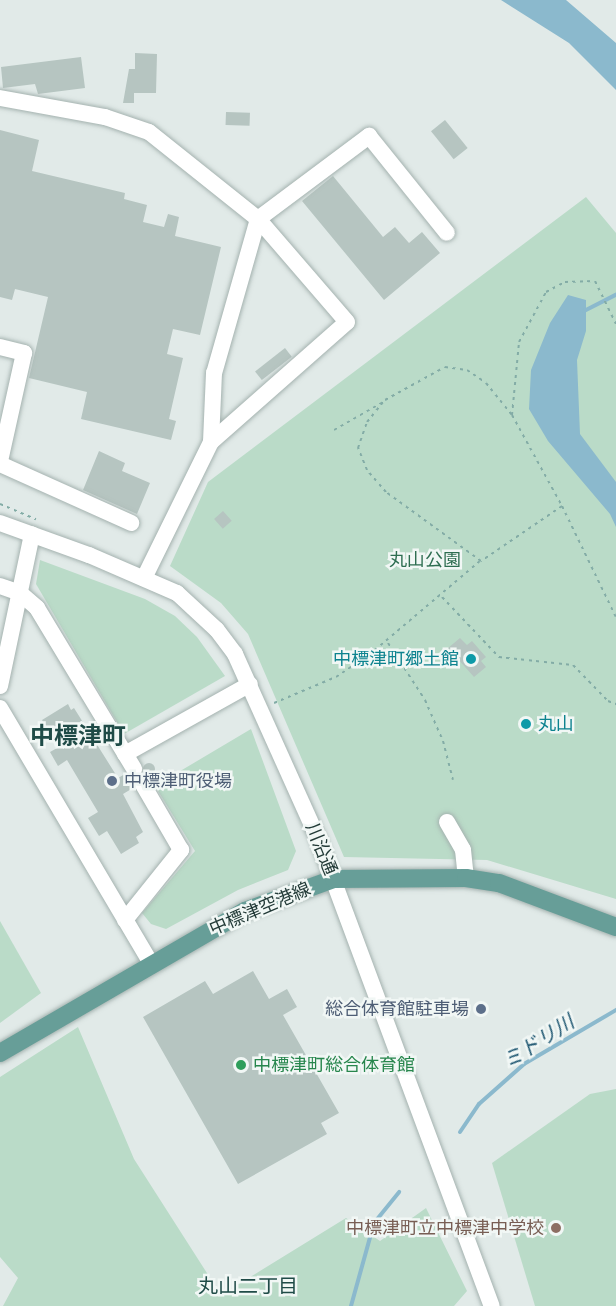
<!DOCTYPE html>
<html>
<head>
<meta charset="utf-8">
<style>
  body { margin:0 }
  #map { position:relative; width:616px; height:1306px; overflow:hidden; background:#e1eae8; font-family:"Titillium Web","Noto Sans JP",sans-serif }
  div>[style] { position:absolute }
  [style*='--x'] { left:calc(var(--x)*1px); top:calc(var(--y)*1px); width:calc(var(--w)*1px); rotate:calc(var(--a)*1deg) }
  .green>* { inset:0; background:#badbc8 }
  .water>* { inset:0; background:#8bb9cd }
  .stream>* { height:4px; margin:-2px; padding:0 2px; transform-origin:2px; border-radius:2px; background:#8bb9cd }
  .building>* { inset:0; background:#b6c5c1; transform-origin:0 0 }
  .round { border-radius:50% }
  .path>* { height:2px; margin-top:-1px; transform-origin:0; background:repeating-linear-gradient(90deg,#83aca6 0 3px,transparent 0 7.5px) }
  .roads { filter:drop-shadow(0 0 2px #a4b2af) drop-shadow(0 0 2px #a4b2af) }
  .minor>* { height:16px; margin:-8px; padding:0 8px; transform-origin:8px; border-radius:8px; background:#fff }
  .major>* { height:18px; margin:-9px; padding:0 9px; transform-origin:9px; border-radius:9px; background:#679e98 }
  .dots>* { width:16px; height:16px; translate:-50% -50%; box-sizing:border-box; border:3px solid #f1f7f5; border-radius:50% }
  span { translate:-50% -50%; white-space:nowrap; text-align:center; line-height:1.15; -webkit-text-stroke:5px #f1f7f5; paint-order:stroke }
  .park-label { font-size:18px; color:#2e6e51 }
  .culture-label { font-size:18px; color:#0d838f }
  .right { translate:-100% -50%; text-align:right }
  .left { translate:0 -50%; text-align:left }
  .service-label { font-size:18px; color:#4e5e75 }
  .street-label { font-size:18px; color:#223a37 }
  .leisure-label { font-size:18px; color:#27864d }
  .education-label { font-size:18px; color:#785e54 }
  .water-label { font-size:20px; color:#205872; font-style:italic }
  .neighbourhood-label { font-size:20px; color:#1f4b47 }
  .district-label { font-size:24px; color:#1f4b47; font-weight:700 }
</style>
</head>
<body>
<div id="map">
  <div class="green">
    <div style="clip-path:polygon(586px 197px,616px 233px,616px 899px,487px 860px,344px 857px,248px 634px,221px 603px,170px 566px,208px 482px)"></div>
    <div style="clip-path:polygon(40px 560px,145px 599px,175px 616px,197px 637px,225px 676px,124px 734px,36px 584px)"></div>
    <div style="clip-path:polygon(251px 729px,296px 851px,288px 870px,238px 890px,166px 929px,151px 924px,142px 913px,195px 851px,155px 786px)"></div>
    <div style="clip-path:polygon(0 921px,41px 993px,0 1023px)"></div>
    <div style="clip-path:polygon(78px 1027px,134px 1159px,221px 1295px,346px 1218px,380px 1241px,426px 1208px,467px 1291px,454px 1306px,3px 1306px,18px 1278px,0 1257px,0 1077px)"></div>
    <div style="clip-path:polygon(616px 1089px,616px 1306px,535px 1306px,492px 1163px,590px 1094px)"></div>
  </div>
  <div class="water">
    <div style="clip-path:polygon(501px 0,566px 0,616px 43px,616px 90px,569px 43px)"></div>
    <div style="clip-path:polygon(568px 295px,586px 300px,586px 331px,577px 360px,580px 434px,616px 482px,616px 527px,610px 514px,548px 441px,529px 409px,531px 370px,550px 323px)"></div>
  </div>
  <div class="stream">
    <div style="--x:584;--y:311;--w:36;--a:-27"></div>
    <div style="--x:460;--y:1132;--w:34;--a:-56"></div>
    <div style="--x:479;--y:1104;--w:60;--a:-41.6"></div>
    <div style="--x:524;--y:1064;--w:107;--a:-30.4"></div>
    <div style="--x:351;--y:1306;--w:86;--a:-74.5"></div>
    <div style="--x:374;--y:1223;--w:40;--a:-51"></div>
  </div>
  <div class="building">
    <div style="clip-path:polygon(135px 53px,157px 54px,156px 93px,134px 93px,134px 103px,123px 103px,129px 69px,135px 69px)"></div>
    <div style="clip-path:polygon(81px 57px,85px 88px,38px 94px,35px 84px,3px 88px,1px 67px)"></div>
    <div style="left:226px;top:112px;width:24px;height:13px;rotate:2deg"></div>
    <div style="left:445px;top:120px;width:36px;height:18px;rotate:51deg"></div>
    <div style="clip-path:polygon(0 130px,39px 140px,32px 171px,125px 193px,124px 199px,147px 205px,143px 222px,164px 227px,168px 214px,179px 217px,175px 236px,221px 247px,200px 335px,173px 329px,167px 354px,183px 358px,169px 419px,176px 421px,171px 440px,81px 419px,87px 392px,29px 378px,48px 297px,15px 289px,12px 300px,0 297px)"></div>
    <div style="clip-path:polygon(333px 176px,383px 237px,395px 227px,409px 243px,422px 232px,440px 253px,384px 300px,302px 201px)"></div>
    <div style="left:285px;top:348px;width:11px;height:38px;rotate:52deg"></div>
    <div style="clip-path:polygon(99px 451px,125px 463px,122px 471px,150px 483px,137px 514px,83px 490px)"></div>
    <div style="left:223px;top:511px;width:13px;height:12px;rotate:48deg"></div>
    <div style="clip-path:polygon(460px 638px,467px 645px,472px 641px,486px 657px,481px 661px,486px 667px,474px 677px,448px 648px)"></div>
    <div style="clip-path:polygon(68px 704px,71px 710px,74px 708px,118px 778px,125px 774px,132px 779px,133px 788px,123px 794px,143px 832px,136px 837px,139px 843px,121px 854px,107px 831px,99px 836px,88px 818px,98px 812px,67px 760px,58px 766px,50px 752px,59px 747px,42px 720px)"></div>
    <div class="round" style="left:143px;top:763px;width:12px;height:12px"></div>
    <div style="clip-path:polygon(253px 971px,269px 999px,287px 989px,297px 1007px,283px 1015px,339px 1113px,321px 1123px,327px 1134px,238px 1184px,143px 1017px,205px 981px,213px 994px)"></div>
  </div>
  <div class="path">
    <div style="--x:512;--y:415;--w:73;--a:-84.5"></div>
    <div style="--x:519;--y:342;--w:57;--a:-61.6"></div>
    <div style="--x:546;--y:292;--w:21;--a:-28"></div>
    <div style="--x:565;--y:282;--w:30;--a:-2"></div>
    <div style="--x:595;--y:281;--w:48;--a:64"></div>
    <div style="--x:334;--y:430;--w:56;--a:-29.7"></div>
    <div style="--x:0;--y:504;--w:39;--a:23"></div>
    <div style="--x:562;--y:506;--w:98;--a:145.8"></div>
    <div style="--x:481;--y:561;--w:117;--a:-144"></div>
    <div style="--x:386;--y:492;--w:29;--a:-131"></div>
    <div style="--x:367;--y:470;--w:24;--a:-112"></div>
    <div style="--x:358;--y:448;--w:28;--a:-71"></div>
    <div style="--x:367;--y:422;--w:28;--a:-51"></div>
    <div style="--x:385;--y:400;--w:68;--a:-28.8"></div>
    <div style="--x:445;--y:367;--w:22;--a:8"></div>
    <div style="--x:467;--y:370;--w:23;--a:34"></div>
    <div style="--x:486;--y:383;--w:41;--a:50.9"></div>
    <div style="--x:512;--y:415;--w:104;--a:61.2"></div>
    <div style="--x:562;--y:506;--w:123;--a:64.1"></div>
    <div style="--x:442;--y:597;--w:83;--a:46.5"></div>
    <div style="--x:499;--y:657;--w:74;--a:6.2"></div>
    <div style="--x:573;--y:665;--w:50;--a:45.8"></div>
    <div style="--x:608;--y:701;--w:9;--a:21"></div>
    <div style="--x:388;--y:643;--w:68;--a:57"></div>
    <div style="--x:425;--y:700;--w:45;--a:66.3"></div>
    <div style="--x:443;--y:741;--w:40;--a:75.6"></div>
    <div style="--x:274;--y:703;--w:67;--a:-22.8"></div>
    <div style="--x:336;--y:677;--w:40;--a:-34"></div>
    <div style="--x:369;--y:655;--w:145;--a:-40.3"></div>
  </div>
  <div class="roads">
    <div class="minor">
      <div style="--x:0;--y:98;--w:107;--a:10.3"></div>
      <div style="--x:105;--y:117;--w:46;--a:18.8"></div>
      <div style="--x:149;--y:132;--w:139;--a:38.6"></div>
      <div style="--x:258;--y:219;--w:160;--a:105.9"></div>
      <div style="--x:214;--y:373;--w:69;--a:92.5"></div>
      <div style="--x:211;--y:442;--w:152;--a:116.2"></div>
      <div style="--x:0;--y:347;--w:25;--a:14"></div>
      <div style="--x:24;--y:353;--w:111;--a:102.5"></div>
      <div style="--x:211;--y:442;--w:181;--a:-41.4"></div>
      <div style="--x:347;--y:322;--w:136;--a:-130.8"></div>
      <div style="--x:258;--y:219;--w:139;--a:-36.8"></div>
      <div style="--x:369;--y:136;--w:124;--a:51.2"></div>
      <div style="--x:0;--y:464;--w:144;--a:24.2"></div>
      <div style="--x:0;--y:523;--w:95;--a:19.8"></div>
      <div style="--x:89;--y:555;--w:96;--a:23.4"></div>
      <div style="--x:177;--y:593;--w:54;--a:42.8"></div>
      <div style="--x:217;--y:630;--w:30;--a:53"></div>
      <div style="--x:235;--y:654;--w:203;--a:65.8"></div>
      <div style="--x:318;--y:839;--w:498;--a:69.6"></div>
      <div style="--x:0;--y:586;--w:21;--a:19"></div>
      <div style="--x:20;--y:593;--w:23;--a:41"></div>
      <div style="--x:37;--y:608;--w:188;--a:58.9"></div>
      <div style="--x:0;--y:686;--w:155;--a:-78.1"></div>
      <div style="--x:0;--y:708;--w:296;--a:59.4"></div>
      <div style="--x:125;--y:754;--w:143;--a:-29.2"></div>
      <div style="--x:447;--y:822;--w:32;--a:60"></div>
      <div style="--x:463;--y:850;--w:28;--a:84"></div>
      <div style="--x:125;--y:920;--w:90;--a:-51.3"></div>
      <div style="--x:181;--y:850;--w:78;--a:-120.2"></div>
    </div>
    <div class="major">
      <div style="--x:0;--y:1053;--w:283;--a:-30.1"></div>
      <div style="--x:245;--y:911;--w:95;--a:-19.8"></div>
      <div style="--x:334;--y:879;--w:132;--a:-0.4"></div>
      <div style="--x:466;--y:878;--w:33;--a:9"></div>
      <div style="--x:499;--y:883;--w:125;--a:20.6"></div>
    </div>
  </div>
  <div class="dots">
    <div style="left:471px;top:659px;background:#0f9aa8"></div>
    <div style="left:526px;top:724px;background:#0f9aa8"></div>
    <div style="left:112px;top:781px;background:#5c6f8a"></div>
    <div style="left:481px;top:1009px;background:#5c6f8a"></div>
    <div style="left:241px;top:1065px;background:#2e9e5b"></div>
    <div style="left:556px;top:1228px;background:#8d6e63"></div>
  </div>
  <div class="park-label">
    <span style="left:425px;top:560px">丸山公園</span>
  </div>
  <div class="culture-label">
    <span class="right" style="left:459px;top:659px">中標津町郷土館</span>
    <span class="left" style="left:538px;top:724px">丸山</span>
  </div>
  <div class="service-label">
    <span class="left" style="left:124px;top:781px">中標津町役場</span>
    <span class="right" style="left:469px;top:1009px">総合体育館駐車場</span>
  </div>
  <div class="street-label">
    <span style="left:321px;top:849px;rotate:68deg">川沿通</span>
    <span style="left:260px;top:909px;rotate:-23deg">中標津空港線</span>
  </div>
  <div class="leisure-label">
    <span class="left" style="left:253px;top:1065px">中標津町総合体育館</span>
  </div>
  <div class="education-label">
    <span class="right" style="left:544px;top:1228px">中標津町立中標津中学校</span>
  </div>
  <div class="water-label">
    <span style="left:538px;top:1041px;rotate:-33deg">ミドリ川</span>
  </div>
  <div class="neighbourhood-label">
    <span style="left:248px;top:1285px">丸山二丁目</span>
  </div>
  <div class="district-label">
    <span style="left:78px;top:736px">中標津町</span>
  </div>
</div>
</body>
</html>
